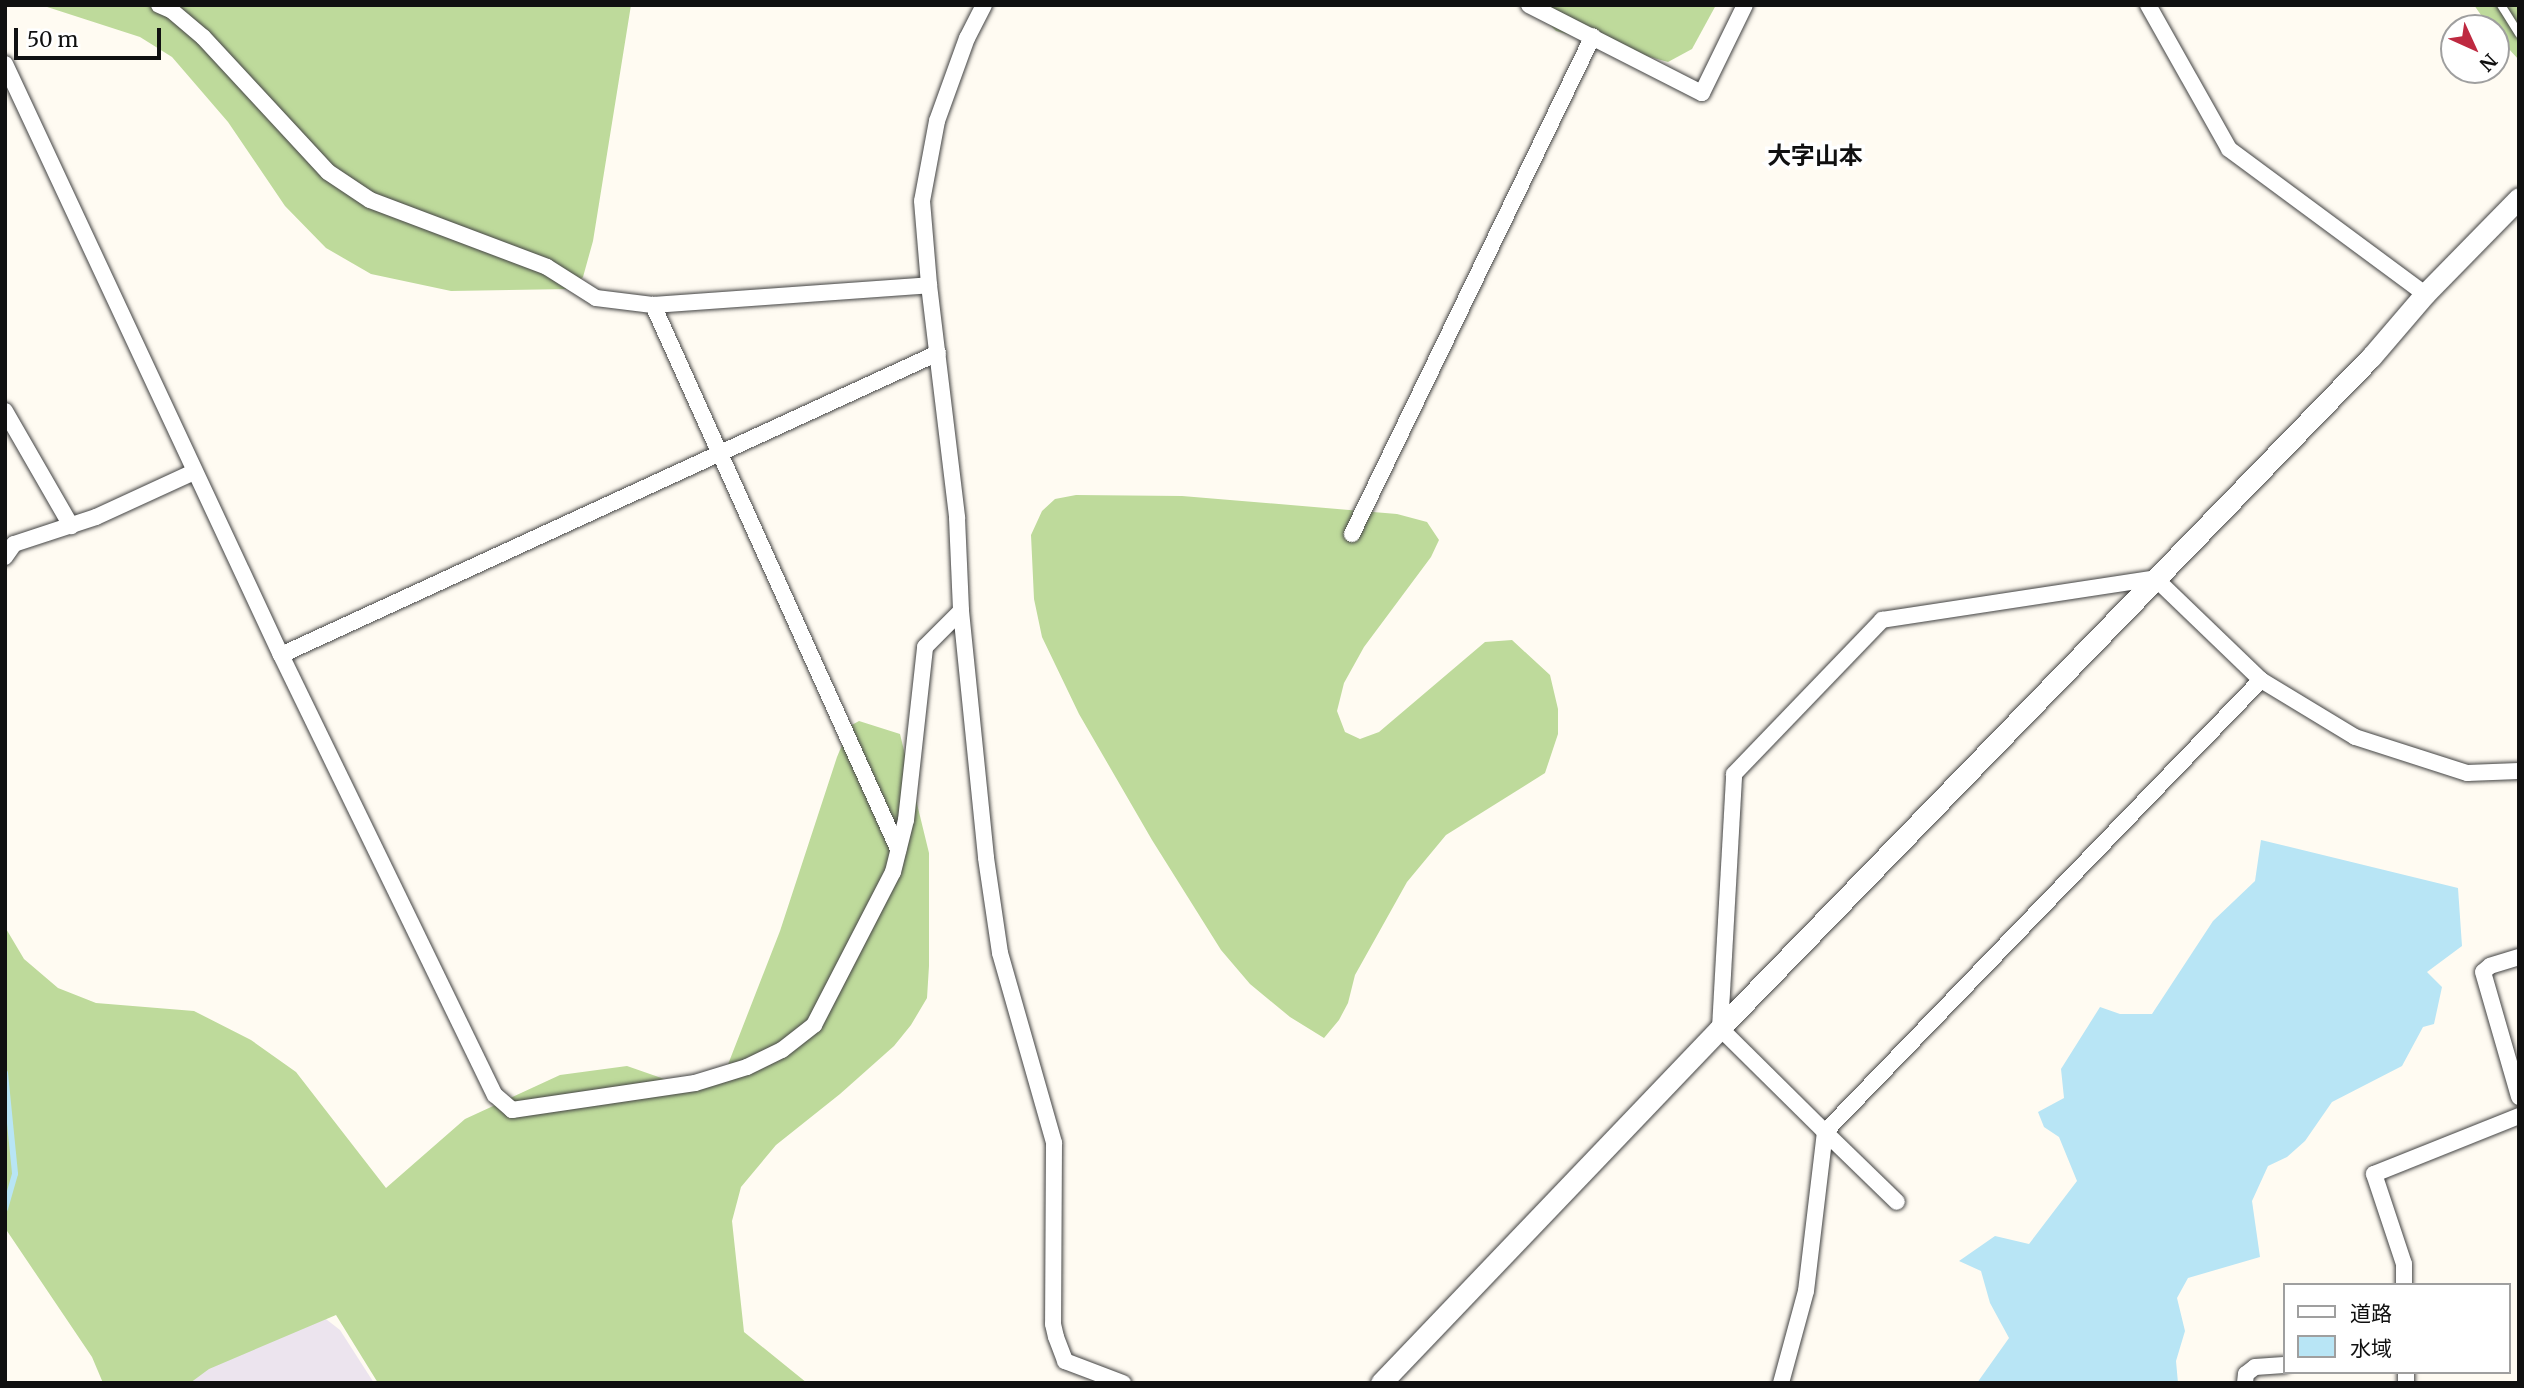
<!DOCTYPE html>
<html>
<head>
<meta charset="utf-8">
<style>
  body { margin:0 }
  #map { position:relative; width:2524px; height:1388px; overflow:hidden; background:#fffbf2; font-family:Merriweather,"Noto Sans JP",serif }
  div>[style] { position:absolute }
  [style*='--x'] { left:calc(var(--x)*1px); top:calc(var(--y)*1px); width:calc(var(--w)*1px); rotate:calc(var(--a)*1deg) }
  .industrial>* { inset:0; background:#ece4ee }
  .forest>* { inset:0; background:#beda9b }
  .water>* { inset:0; background:#b8e5f5 }
  .stream>* { height:6px; margin:-3px; padding:0 3px; transform-origin:3px; border-radius:3px; background:#b8e5f5 }
  .roads { filter:drop-shadow(0 0 2px #434343) drop-shadow(0 0 2px #434343) }
  .service>* { height:8px; margin:-4px; padding:0 4px; transform-origin:4px; border-radius:4px; background:#fff }
  .minor>* { height:16px; margin:-8px; padding:0 8px; transform-origin:8px; border-radius:8px; background:#fff }
  .tertiary>* { height:21px; margin:-10.5px; padding:0 10.5px; transform-origin:10.5px; border-radius:10.5px; background:#fff }
  span { translate:-50% -50%; white-space:nowrap; text-align:center; line-height:1.15; -webkit-text-stroke:7px #fff; paint-order:stroke }
  .quarter-label { font-size:24px; color:#101010; font-weight:700 }
  .frame { position:absolute; inset:0; border:7px solid #101010; pointer-events:none }
  .legend { position:absolute; left:2283px; top:1283px; width:228px; height:91px; box-sizing:border-box; background:#fff; border:2px solid #9f9f9f; margin:0; padding:9px 12px; list-style:none; font-size:21px; color:#101010 }
  .legend li { display:flex; align-items:center; gap:14px; height:35px }
  .legend b { width:35px; border:2px solid #9f9f9f }
  .north { position:absolute; left:2440px; top:14px; width:70px; height:70px; box-sizing:border-box; background:#fff; border:2px solid #9f9f9f; border-radius:50%; rotate:135deg; font-size:19px; font-weight:700; line-height:28px; text-align:center; color:#101010 }
  .north::after { content:''; display:block; margin:auto; width:24px; height:32px; background:#be2940; clip-path:polygon(50% 0,100% 100%,50% 72%,0 100%) }
  .scale { position:absolute; left:14px; top:28px; width:147px; height:32px; box-sizing:border-box; border:4px solid #101010; border-top:0; padding-left:9px; font-size:21px; line-height:24px; white-space:nowrap; color:#101010; -webkit-text-stroke:5px #fff; paint-order:stroke }
</style>
</head>
<body>
<div id="map">
  <div class="industrial">
    <div style="clip-path:polygon(304px 1302px,340px 1330px,374px 1383px,177px 1383px)"></div>
  </div>
  <div class="forest">
    <div style="clip-path:polygon(41px 5px,631px 5px,593px 241px,583px 277px,570px 289px,451px 291px,371px 274px,326px 248px,285px 206px,228px 122px,172px 57px,140px 37px)"></div>
    <div style="clip-path:polygon(1530px 5px,1716px 5px,1692px 49px,1668px 62px,1556px 31px)"></div>
    <div style="clip-path:polygon(2474px 5px,2519px 5px,2519px 60px,2496px 35px,2496px 28px,2490px 28px)"></div>
    <div style="clip-path:polygon(1076px 495px,1182px 496px,1397px 514px,1427px 522px,1439px 540px,1431px 557px,1364px 647px,1344px 683px,1337px 711px,1345px 732px,1360px 739px,1379px 732px,1485px 642px,1512px 640px,1550px 675px,1558px 709px,1558px 734px,1545px 773px,1446px 835px,1407px 882px,1355px 975px,1348px 1003px,1339px 1020px,1324px 1038px,1290px 1017px,1250px 984px,1221px 950px,1152px 840px,1079px 714px,1042px 637px,1034px 599px,1031px 535px,1042px 511px,1055px 499px)"></div>
    <div style="clip-path:polygon(859px 721px,900px 734px,929px 853px,929px 966px,927px 998px,911px 1025px,894px 1046px,840px 1094px,776px 1145px,741px 1187px,732px 1221px,744px 1332px,807px 1383px,378px 1383px,336px 1315px,209px 1369px,190px 1383px,103px 1383px,92px 1357px,5px 1228px,5px 927px,24px 959px,58px 988px,96px 1003px,194px 1011px,251px 1040px,296px 1072px,386px 1188px,465px 1119px,560px 1075px,627px 1066px,670px 1081px,698px 1086px,727px 1067px,780px 931px,837px 757px,850px 726px)"></div>
  </div>
  <div class="water">
    <div style="clip-path:polygon(2261px 840px,2458px 888px,2462px 946px,2427px 972px,2442px 987px,2434px 1024px,2423px 1027px,2402px 1066px,2332px 1102px,2305px 1141px,2287px 1157px,2268px 1166px,2252px 1201px,2260px 1257px,2188px 1278px,2177px 1298px,2185px 1331px,2176px 1361px,2178px 1383px,1977px 1383px,2009px 1338px,1990px 1303px,1981px 1271px,1959px 1261px,1995px 1236px,2029px 1244px,2077px 1181px,2059px 1137px,2044px 1127px,2038px 1112px,2064px 1098px,2061px 1069px,2100px 1007px,2120px 1014px,2152px 1014px,2213px 921px,2255px 881px)"></div>
  </div>
  <div class="stream">
    <div style="--x:5;--y:1073;--w:101;--a:84.3"></div>
    <div style="--x:15;--y:1174;--w:36;--a:106"></div>
  </div>
  <div class="roads">
    <div class="service">
      <div style="--x:2501;--y:5;--w:34;--a:58"></div>
    </div>
    <div class="minor">
      <div style="--x:159;--y:5;--w:13;--a:23"></div>
      <div style="--x:171;--y:10;--w:42;--a:40.2"></div>
      <div style="--x:203;--y:37;--w:184;--a:47.2"></div>
      <div style="--x:328;--y:172;--w:50;--a:33.7"></div>
      <div style="--x:370;--y:200;--w:189;--a:20.7"></div>
      <div style="--x:547;--y:267;--w:58;--a:32.3"></div>
      <div style="--x:596;--y:298;--w:57;--a:7"></div>
      <div style="--x:653;--y:305;--w:277;--a:-4.1"></div>
      <div style="--x:984;--y:5;--w:37;--a:117"></div>
      <div style="--x:967;--y:38;--w:88;--a:109.9"></div>
      <div style="--x:937;--y:121;--w:81;--a:100.6"></div>
      <div style="--x:922;--y:201;--w:84;--a:85.2"></div>
      <div style="--x:929;--y:285;--w:235;--a:83.1"></div>
      <div style="--x:957;--y:518;--w:93;--a:87.5"></div>
      <div style="--x:961;--y:611;--w:248;--a:84.2"></div>
      <div style="--x:986;--y:858;--w:96;--a:81.6"></div>
      <div style="--x:1000;--y:953;--w:198;--a:74.1"></div>
      <div style="--x:1054;--y:1143;--w:181;--a:90.3"></div>
      <div style="--x:1053;--y:1324;--w:13;--a:77"></div>
      <div style="--x:1056;--y:1337;--w:26;--a:69"></div>
      <div style="--x:1065;--y:1361;--w:62;--a:20.8"></div>
      <div style="--x:1529;--y:5;--w:194;--a:27"></div>
      <div style="--x:1702;--y:93;--w:98;--a:-64"></div>
      <div style="--x:2148;--y:5;--w:165;--a:60.6"></div>
      <div style="--x:2229;--y:149;--w:244;--a:36.5"></div>
      <div style="--x:5;--y:64;--w:652;--a:64.97"></div>
      <div style="--x:281;--y:655;--w:489;--a:64.1"></div>
      <div style="--x:495;--y:1095;--w:23;--a:41"></div>
      <div style="--x:512;--y:1110;--w:185;--a:-8.4"></div>
      <div style="--x:695;--y:1083;--w:54;--a:-17.1"></div>
      <div style="--x:747;--y:1067;--w:39;--a:-26"></div>
      <div style="--x:782;--y:1050;--w:41;--a:-38"></div>
      <div style="--x:814;--y:1025;--w:172;--a:-62.7"></div>
      <div style="--x:893;--y:872;--w:54;--a:-76"></div>
      <div style="--x:906;--y:820;--w:174;--a:-83.7"></div>
      <div style="--x:925;--y:647;--w:51;--a:-45"></div>
      <div style="--x:653;--y:305;--w:597;--a:65.75"></div>
      <div style="--x:5;--y:411;--w:133;--a:60.1"></div>
      <div style="--x:1352;--y:534;--w:553;--a:-64.18"></div>
      <div style="--x:5;--y:557;--w:16;--a:-55"></div>
      <div style="--x:14;--y:544;--w:86;--a:-18.2"></div>
      <div style="--x:96;--y:517;--w:108;--a:-24.7"></div>
      <div style="--x:281;--y:655;--w:723;--a:-24.69"></div>
      <div style="--x:2261;--y:680;--w:628;--a:133.97"></div>
      <div style="--x:1825;--y:1132;--w:148;--a:-135.3"></div>
      <div style="--x:1720;--y:1028;--w:254;--a:-86.8"></div>
      <div style="--x:1734;--y:774;--w:214;--a:-46.1"></div>
      <div style="--x:1882;--y:620;--w:276;--a:-8.7"></div>
      <div style="--x:2155;--y:578;--w:147;--a:43.9"></div>
      <div style="--x:2261;--y:680;--w:110;--a:31.2"></div>
      <div style="--x:2355;--y:737;--w:118;--a:17.8"></div>
      <div style="--x:2467;--y:773;--w:52;--a:-2.2"></div>
      <div style="--x:2519;--y:957;--w:30;--a:163"></div>
      <div style="--x:2490;--y:966;--w:9;--a:139"></div>
      <div style="--x:2483;--y:972;--w:130;--a:73.9"></div>
      <div style="--x:1825;--y:1132;--w:100;--a:44.2"></div>
      <div style="--x:2404;--y:1285;--w:21;--a:-90"></div>
      <div style="--x:2404;--y:1264;--w:95;--a:-108.4"></div>
      <div style="--x:2374;--y:1174;--w:156;--a:-21.8"></div>
      <div style="--x:2406;--y:1372;--w:11;--a:90"></div>
      <div style="--x:1781;--y:1383;--w:95;--a:-74.8"></div>
      <div style="--x:1806;--y:1291;--w:160;--a:-83.2"></div>
      <div style="--x:2245;--y:1383;--w:9;--a:-84"></div>
      <div style="--x:2246;--y:1374;--w:11;--a:-38"></div>
      <div style="--x:2255;--y:1367;--w:29;--a:-4"></div>
    </div>
    <div class="tertiary">
      <div style="--x:1381;--y:1383;--w:491;--a:-46.3"></div>
      <div style="--x:1720;--y:1028;--w:935;--a:-45.87"></div>
      <div style="--x:2371;--y:357;--w:83;--a:-49.4"></div>
      <div style="--x:2425;--y:294;--w:134;--a:-45.6"></div>
    </div>
  </div>
  <div class="quarter-label">
    <span style="left:1815px;top:156px">大字山本</span>
  </div>
  <div class="frame"></div>
  <ul class="legend">
  <li><b style="height:9px;background:#fff"></b>道路</li>
  <li><b style="height:19px;background:#b8e5f5"></b>水域</li>
  </ul>
  <div class="north">N</div>
  <div class="scale">50 m</div>
</div>
</body>
</html>
